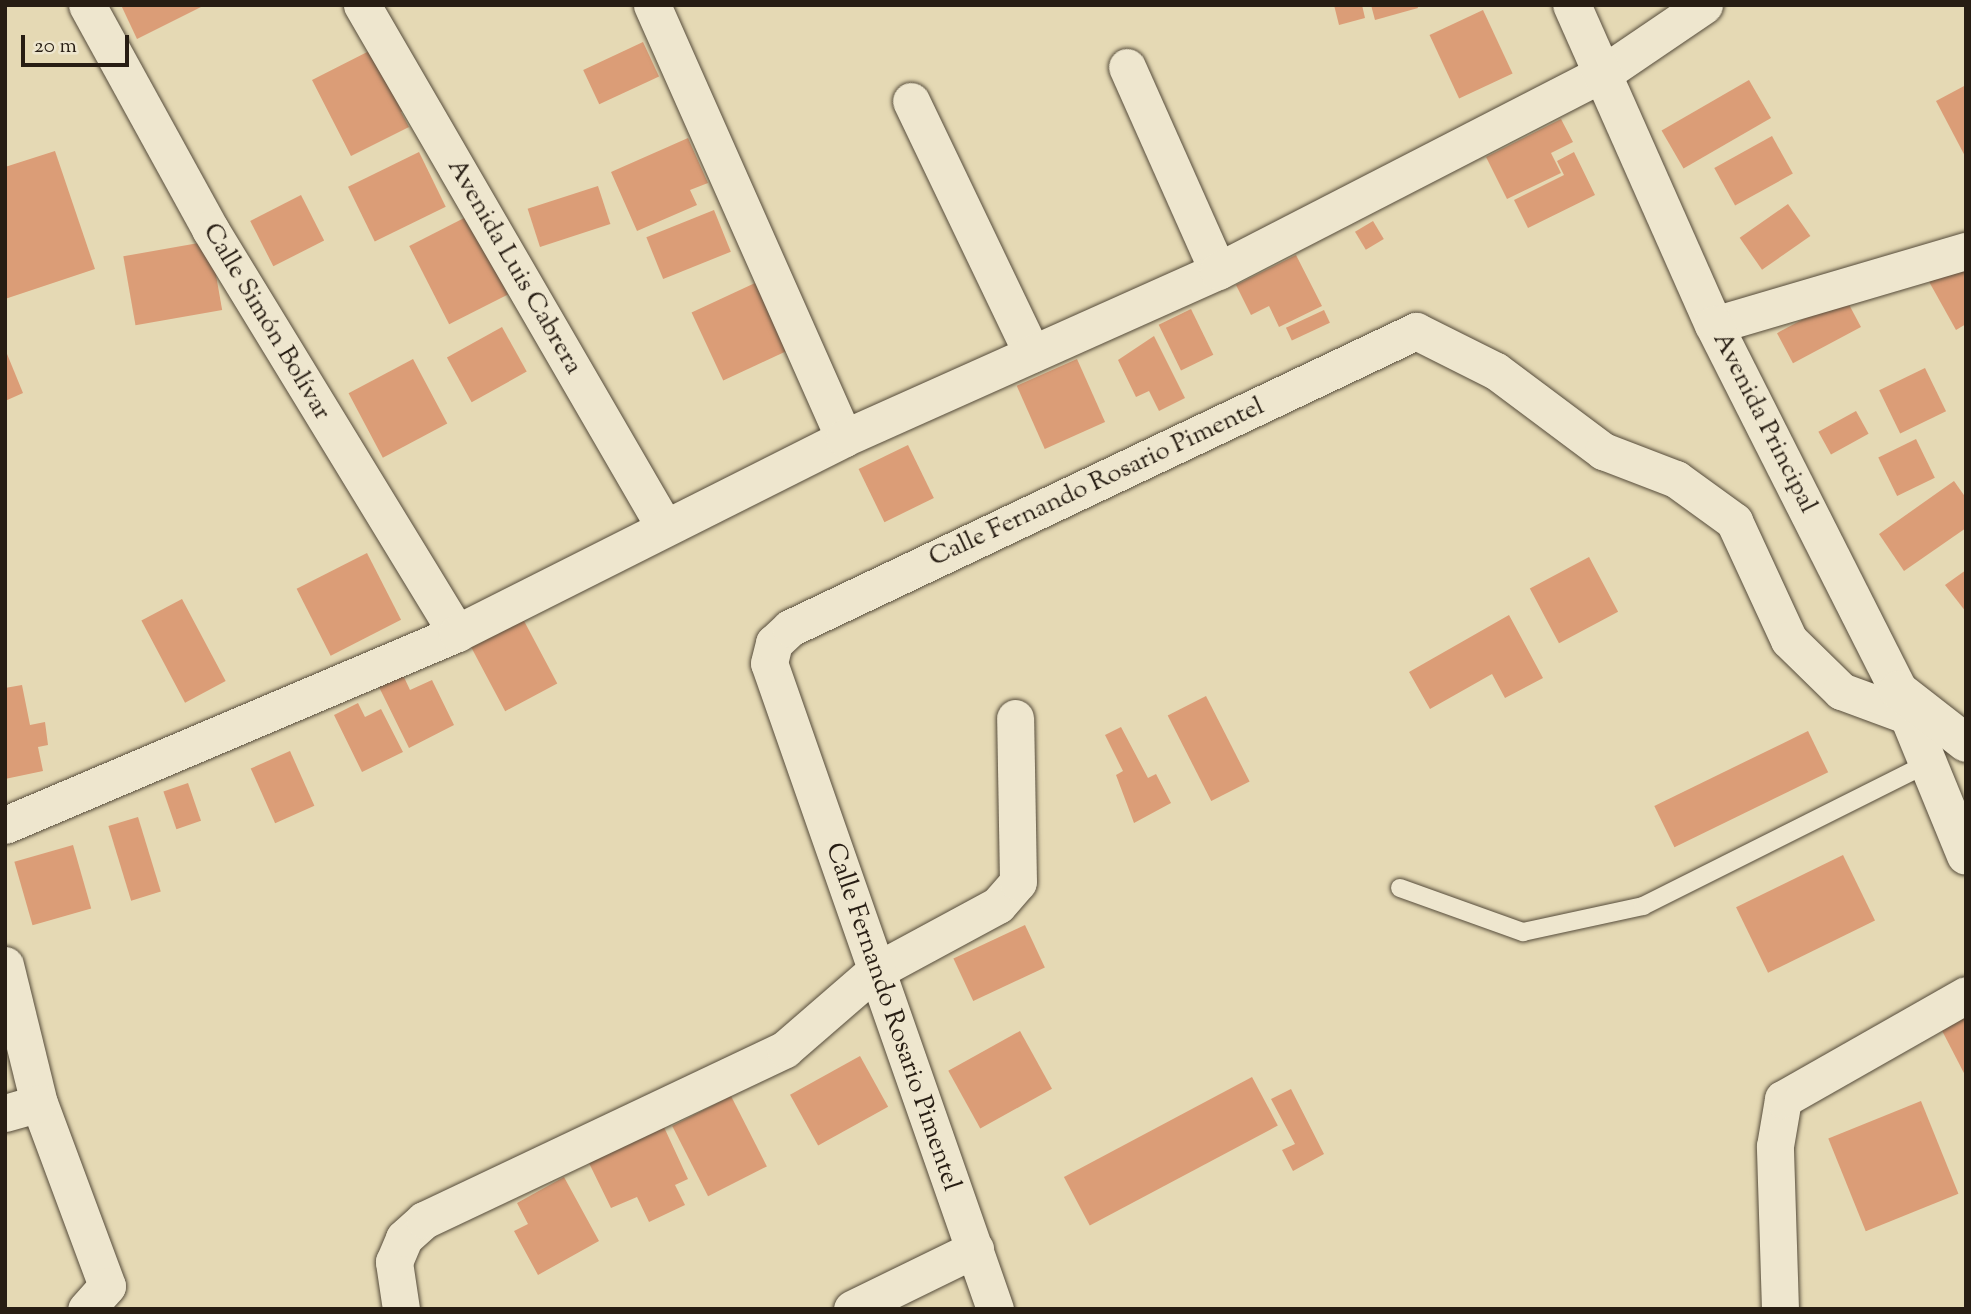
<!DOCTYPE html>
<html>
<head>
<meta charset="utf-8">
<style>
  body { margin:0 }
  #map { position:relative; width:1971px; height:1314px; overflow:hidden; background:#e5d9b4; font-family:"Sorts Mill Goudy",serif }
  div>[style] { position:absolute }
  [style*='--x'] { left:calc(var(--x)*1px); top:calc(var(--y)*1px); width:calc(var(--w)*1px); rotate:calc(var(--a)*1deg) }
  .building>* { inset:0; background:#db9d77; transform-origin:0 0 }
  .roads { filter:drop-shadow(0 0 2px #564c3b) drop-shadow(0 0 2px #564c3b) }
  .service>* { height:18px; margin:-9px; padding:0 9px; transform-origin:9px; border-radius:9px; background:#eee6ce }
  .minor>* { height:37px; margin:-18.5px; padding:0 18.5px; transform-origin:18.5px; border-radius:18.5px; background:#eee6ce }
  .tertiary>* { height:38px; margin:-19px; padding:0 19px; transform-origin:19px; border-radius:19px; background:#eee6ce }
  .secondary>* { height:38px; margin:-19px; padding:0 19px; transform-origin:19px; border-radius:19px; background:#eee6ce }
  span { translate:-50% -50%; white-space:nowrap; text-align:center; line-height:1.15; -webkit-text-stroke:6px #eee6ce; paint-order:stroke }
  .street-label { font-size:26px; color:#271d13 }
  .frame { position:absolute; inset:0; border:7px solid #271d13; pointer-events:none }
  .scale { position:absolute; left:21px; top:35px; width:108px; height:32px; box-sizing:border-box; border:4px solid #271d13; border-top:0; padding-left:9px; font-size:21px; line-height:24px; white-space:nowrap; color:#271d13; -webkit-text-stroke:5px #eee6ce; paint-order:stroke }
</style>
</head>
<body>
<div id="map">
  <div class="building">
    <div style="clip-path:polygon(121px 5px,205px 5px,137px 39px)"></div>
    <div style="clip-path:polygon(1334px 5px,1362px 5px,1365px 18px,1339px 25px)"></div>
    <div style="clip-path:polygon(1371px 5px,1417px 5px,1418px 8px,1375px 20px)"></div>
    <div style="left:1483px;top:10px;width:70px;height:59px;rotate:65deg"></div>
    <div style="left:643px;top:42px;width:38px;height:66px;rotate:65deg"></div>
    <div style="clip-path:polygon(379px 46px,411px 107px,401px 112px,409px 127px,351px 156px,312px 80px)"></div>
    <div style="left:1749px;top:80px;width:44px;height:101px;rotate:60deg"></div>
    <div style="clip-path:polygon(1966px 85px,1966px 158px,1936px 101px)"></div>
    <div style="clip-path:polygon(1561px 119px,1573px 142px,1551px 153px,1561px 173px,1507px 199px,1486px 157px)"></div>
    <div style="left:1772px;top:136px;width:43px;height:66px;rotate:61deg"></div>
    <div style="clip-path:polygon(688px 138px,708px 183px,690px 190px,697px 205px,637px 231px,611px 172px)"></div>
    <div style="clip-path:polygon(55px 151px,95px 269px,5px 299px,5px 167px)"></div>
    <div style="left:419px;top:152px;width:61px;height:79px;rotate:64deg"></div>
    <div style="clip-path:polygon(1574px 152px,1595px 195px,1528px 228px,1514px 200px,1564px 175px,1557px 161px)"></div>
    <div style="left:598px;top:186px;width:40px;height:74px;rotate:72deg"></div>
    <div style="left:301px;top:195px;width:51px;height:57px;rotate:63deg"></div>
    <div style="left:1788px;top:204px;width:39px;height:59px;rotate:55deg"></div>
    <div style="left:714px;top:210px;width:45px;height:73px;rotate:68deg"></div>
    <div style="left:468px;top:216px;width:88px;height:66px;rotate:63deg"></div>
    <div style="left:1373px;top:221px;width:21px;height:21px;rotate:59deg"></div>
    <div style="left:210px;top:241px;width:70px;height:88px;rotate:80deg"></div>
    <div style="clip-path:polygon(1296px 255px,1322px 306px,1279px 327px,1269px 306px,1251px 315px,1236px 285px)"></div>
    <div style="clip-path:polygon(1966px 257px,1966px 324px,1956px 330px,1927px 278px)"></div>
    <div style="left:755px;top:283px;width:75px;height:70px;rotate:65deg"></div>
    <div style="left:1845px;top:297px;width:34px;height:77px;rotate:62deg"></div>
    <div style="left:1191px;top:309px;width:51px;height:36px;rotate:64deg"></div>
    <div style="left:1324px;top:310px;width:14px;height:42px;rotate:65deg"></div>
    <div style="left:502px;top:327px;width:51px;height:63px;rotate:61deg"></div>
    <div style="clip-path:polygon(1154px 336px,1185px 398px,1159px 411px,1149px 391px,1136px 397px,1118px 360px)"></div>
    <div style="clip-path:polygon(5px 349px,23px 393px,5px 401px)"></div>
    <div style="left:413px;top:359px;width:73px;height:73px;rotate:62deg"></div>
    <div style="left:1077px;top:359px;width:69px;height:66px;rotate:66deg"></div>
    <div style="left:1925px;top:368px;width:48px;height:51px;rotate:64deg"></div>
    <div style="left:1856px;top:411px;width:26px;height:43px;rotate:61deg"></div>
    <div style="left:1916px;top:439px;width:43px;height:42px;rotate:64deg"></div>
    <div style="left:908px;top:445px;width:59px;height:55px;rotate:64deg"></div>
    <div style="clip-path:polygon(1954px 481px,1966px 498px,1966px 528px,1904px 571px,1879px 534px)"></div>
    <div style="left:367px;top:553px;width:75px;height:79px;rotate:63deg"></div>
    <div style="left:1589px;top:557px;width:62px;height:67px;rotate:62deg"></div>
    <div style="clip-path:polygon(1966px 570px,1966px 612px,1945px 585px)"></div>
    <div style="left:182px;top:599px;width:93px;height:46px;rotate:62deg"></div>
    <div style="clip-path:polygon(1509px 615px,1543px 678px,1505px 698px,1492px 674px,1430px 709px,1409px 672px)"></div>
    <div style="left:523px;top:619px;width:73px;height:59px;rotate:62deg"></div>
    <div style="clip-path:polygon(403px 675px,410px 690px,432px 680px,454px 725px,409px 748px,379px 687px)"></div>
    <div style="clip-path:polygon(22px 685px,30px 725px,45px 722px,48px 745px,38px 747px,43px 771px,5px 779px,5px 688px)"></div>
    <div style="left:1206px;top:696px;width:96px;height:43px;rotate:63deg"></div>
    <div style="clip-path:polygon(358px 703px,365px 717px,381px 709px,403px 752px,362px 772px,334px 715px)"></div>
    <div style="clip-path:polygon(1121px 727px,1148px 778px,1156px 774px,1171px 803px,1134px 823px,1116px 775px,1123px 771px,1105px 735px)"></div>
    <div style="left:1808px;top:731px;width:46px;height:171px;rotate:64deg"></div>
    <div style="left:290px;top:751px;width:60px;height:43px;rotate:66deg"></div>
    <div style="left:188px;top:783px;width:40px;height:26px;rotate:71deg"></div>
    <div style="left:138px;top:817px;width:78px;height:31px;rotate:73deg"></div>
    <div style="left:73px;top:845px;width:66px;height:61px;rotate:74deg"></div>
    <div style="left:1843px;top:855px;width:73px;height:119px;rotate:64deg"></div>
    <div style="left:1025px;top:925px;width:47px;height:79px;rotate:65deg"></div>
    <div style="clip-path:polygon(1966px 1006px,1966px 1077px,1937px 1021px)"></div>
    <div style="left:1020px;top:1031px;width:66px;height:82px;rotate:61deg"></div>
    <div style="left:860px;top:1056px;width:58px;height:80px;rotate:61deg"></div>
    <div style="left:1252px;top:1077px;width:55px;height:213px;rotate:62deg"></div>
    <div style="clip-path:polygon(1291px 1089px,1324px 1154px,1293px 1171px,1282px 1150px,1295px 1144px,1271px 1099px)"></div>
    <div style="left:731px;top:1096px;width:79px;height:66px;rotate:63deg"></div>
    <div style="left:1921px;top:1101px;width:100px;height:100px;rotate:68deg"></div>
    <div style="clip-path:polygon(663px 1125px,688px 1179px,675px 1185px,685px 1205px,649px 1222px,637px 1197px,611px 1208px,588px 1161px)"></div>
    <div style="clip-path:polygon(564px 1177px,599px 1241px,538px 1275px,514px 1231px,528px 1224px,517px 1203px)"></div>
  </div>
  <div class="roads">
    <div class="service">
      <div style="--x:1400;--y:888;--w:131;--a:19.7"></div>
      <div style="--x:1523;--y:932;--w:123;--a:-12.2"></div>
      <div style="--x:1643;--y:906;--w:319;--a:-26.6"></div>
    </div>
    <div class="minor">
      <div style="--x:87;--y:5;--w:256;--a:61.2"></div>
      <div style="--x:210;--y:229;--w:474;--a:58.6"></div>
      <div style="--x:362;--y:5;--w:604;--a:59.91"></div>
      <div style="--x:652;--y:5;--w:474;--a:66.1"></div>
      <div style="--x:1127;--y:67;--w:223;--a:66"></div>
      <div style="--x:911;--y:101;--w:280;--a:64.4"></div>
      <div style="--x:1714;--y:325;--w:263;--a:-16.4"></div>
      <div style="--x:5;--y:825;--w:491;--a:-23"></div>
      <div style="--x:457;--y:633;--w:433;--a:-26.7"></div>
      <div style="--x:844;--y:438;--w:410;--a:-24.1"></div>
      <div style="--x:1218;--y:271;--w:434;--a:-27.2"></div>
      <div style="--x:1604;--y:73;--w:121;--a:-34.2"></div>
      <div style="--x:5;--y:965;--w:142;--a:76.2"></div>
      <div style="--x:39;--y:1103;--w:195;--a:69.6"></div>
      <div style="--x:107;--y:1286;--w:31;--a:132"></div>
      <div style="--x:5;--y:1113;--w:35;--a:-16"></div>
      <div style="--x:401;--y:1309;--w:48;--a:-98.5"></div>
      <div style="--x:394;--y:1262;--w:26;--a:-67"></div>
      <div style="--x:404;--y:1238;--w:27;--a:-42"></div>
      <div style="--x:424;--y:1220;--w:399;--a:-25.3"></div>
      <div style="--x:785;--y:1049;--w:118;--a:-40.9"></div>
      <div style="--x:874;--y:972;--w:141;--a:-28.4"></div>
      <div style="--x:998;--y:905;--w:30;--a:-49"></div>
      <div style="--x:1018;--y:882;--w:164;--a:-91"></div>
      <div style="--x:852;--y:1309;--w:137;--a:-26"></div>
      <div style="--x:995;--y:1309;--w:684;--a:-109.28"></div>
      <div style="--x:769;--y:663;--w:21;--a:-76"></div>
      <div style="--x:774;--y:643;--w:22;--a:-43"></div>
      <div style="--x:790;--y:628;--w:693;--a:-25.38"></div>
      <div style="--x:1416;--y:331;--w:89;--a:26.6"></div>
      <div style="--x:1496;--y:371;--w:134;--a:36.8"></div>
      <div style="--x:1603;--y:451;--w:78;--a:21"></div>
      <div style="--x:1676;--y:479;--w:72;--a:35.9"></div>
      <div style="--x:1734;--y:521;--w:131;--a:65.2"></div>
      <div style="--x:1789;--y:640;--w:73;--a:44.4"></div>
      <div style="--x:1841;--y:691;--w:72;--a:20.2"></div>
      <div style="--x:1780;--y:1309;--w:163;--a:-91.8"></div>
      <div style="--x:1775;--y:1146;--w:48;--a:-80.3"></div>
      <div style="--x:1783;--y:1099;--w:210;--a:-29.6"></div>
    </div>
    <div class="tertiary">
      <div style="--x:1898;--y:690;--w:179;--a:67.7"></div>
    </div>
    <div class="secondary">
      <div style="--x:1572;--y:5;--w:350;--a:66.1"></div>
      <div style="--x:1714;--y:325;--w:409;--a:63.2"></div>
      <div style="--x:1898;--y:690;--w:86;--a:37.9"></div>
    </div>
  </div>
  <div class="street-label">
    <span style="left:514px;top:267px;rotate:60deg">Avenida Luis Cabrera</span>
    <span style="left:266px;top:322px;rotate:59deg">Calle Simón Bolívar</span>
    <span style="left:1764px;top:423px;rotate:63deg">Avenida Principal</span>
    <span style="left:1097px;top:483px;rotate:-25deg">Calle Fernando Rosario Pimentel</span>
    <span style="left:892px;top:1017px;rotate:71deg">Calle Fernando Rosario Pimentel</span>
  </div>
  <div class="frame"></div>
  <div class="scale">20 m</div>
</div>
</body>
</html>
